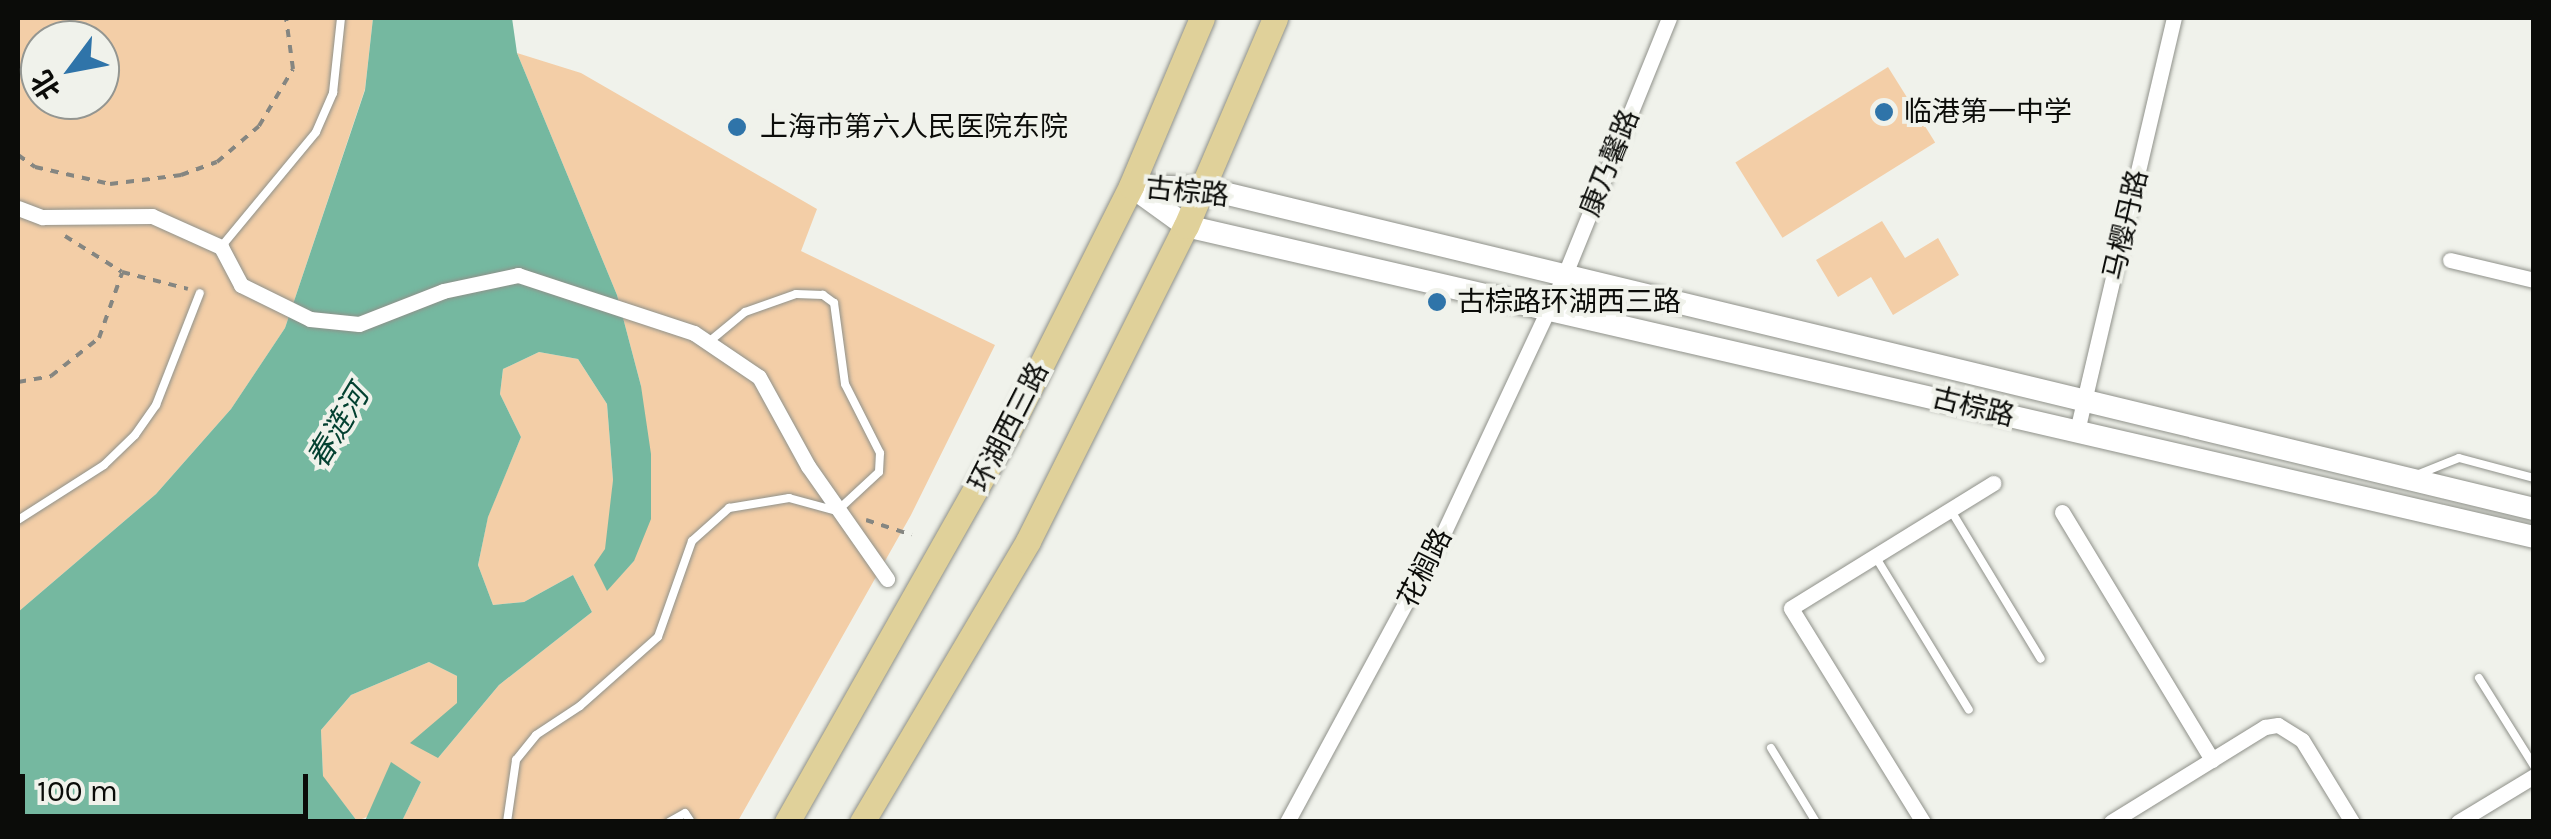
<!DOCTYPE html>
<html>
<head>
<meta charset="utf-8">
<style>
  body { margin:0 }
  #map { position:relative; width:2551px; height:839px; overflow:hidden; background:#f0f2eb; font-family:Karla,"Noto Sans SC",sans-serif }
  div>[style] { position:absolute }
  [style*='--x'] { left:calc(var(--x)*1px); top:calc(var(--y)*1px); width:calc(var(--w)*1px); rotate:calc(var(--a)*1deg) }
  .green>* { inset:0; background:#f3cea7; transform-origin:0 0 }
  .water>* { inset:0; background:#75b8a0 }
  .path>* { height:4px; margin-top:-2px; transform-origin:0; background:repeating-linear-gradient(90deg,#858681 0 8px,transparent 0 16px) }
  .roads { filter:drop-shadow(0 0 2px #8f918a) drop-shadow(0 0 2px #8f918a) }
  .lane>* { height:8px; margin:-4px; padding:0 4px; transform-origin:4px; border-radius:4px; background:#fff }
  .street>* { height:15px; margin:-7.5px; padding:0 7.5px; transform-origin:7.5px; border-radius:7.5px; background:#fff }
  .secondary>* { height:22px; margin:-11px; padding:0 11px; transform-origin:11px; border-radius:11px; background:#fff }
  .primary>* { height:25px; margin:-12.5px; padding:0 12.5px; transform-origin:12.5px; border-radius:12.5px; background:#e0d19a }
  .dots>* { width:28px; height:28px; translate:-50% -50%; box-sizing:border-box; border:5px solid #f0f2eb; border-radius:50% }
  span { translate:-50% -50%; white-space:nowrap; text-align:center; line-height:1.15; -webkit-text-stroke:8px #f0f2eb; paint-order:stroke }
  .poi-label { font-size:28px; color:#0b0c09 }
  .left { translate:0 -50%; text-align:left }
  .street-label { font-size:28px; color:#0b0c09 }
  .water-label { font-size:30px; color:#044131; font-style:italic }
  .frame { position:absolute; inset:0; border:20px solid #0b0c09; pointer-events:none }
  .north { position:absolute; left:20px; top:20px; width:100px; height:100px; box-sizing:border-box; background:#f0f2eb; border:2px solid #949691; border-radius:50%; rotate:238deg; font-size:28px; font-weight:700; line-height:40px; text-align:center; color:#0b0c09 }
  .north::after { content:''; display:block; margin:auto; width:35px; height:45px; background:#2f74a9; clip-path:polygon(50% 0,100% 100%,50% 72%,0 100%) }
  .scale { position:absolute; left:20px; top:774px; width:288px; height:45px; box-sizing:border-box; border:5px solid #0b0c09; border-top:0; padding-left:12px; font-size:30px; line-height:35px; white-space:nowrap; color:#0b0c09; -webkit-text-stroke:8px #f0f2eb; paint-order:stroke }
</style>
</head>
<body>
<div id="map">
  <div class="green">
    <div style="clip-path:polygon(evenodd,18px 18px,373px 18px,365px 89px,285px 328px,231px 409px,156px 494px,18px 612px,18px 18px,40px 40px,100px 40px,100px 100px,40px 100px,40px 40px)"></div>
    <div style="clip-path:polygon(517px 53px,581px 73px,817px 209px,801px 251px,995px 345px,911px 515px,738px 821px,402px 821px,421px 782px,391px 763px,374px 814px,357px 821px,323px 777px,321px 730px,351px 695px,429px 662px,457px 676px,458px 703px,438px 758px,499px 685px,592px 612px,573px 575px,524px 602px,493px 605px,478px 565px,488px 516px,521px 437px,500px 394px,503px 369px,539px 352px,578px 359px,607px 404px,613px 480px,607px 590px,634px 561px,641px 386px,617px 295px)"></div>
    <div style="left:1888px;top:67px;width:89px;height:180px;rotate:58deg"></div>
    <div style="clip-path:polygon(1882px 221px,1905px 258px,1938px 238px,1959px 275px,1893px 315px,1871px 277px,1838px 297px,1816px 260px)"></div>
  </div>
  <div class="water">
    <div style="clip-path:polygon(373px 18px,512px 18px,517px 53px,617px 295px,641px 386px,651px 454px,651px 519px,634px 561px,607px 591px,594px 565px,605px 549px,613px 480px,607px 404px,578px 359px,539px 352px,503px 369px,500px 394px,521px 437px,488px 517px,478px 565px,493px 605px,524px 602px,573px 575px,592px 612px,499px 685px,438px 758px,410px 743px,457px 703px,457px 676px,429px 662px,351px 695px,321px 730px,323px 776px,357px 821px,18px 822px,18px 612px,156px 494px,231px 409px,285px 328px,365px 90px)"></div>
    <div style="clip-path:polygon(391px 762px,421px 782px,402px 821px,365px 821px)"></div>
  </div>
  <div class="path">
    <div style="--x:18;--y:155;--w:21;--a:35"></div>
    <div style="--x:35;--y:167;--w:77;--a:12.8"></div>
    <div style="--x:110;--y:184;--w:72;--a:-7.2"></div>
    <div style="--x:181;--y:175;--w:38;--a:-20"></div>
    <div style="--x:217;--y:162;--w:55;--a:-40.6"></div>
    <div style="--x:259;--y:126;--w:66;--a:-59.2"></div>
    <div style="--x:293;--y:69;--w:51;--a:-97.8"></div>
    <div style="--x:65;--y:236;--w:67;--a:32.3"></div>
    <div style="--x:122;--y:272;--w:68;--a:14.4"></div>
    <div style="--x:18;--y:382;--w:34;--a:-10"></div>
    <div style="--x:51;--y:376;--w:61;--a:-38.4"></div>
    <div style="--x:99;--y:338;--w:69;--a:-70.5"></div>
    <div style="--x:866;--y:520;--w:48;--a:18.1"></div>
  </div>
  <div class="roads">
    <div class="lane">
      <div style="--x:221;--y:247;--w:149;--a:-50.4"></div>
      <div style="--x:316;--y:132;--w:43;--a:-66.4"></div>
      <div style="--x:333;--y:93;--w:75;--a:-83.9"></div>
      <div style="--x:2419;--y:474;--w:43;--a:-21.8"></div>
      <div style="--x:2459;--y:458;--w:78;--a:14.9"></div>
      <div style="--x:1950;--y:509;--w:175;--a:58.8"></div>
      <div style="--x:18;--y:520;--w:102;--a:-32.6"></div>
      <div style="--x:104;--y:465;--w:43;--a:-44.1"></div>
      <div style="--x:135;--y:435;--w:37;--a:-55"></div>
      <div style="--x:156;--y:405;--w:120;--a:-68.6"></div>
      <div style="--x:1875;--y:556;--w:180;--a:58.6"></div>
      <div style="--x:2479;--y:678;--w:104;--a:58"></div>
      <div style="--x:1771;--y:748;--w:87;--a:58.7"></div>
      <div style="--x:507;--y:822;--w:63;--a:-81.7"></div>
      <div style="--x:516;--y:760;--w:32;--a:-51"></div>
      <div style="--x:536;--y:735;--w:53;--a:-33.4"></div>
      <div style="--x:580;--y:706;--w:104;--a:-41.5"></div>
      <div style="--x:658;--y:637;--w:102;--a:-70.5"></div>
      <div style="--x:692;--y:541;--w:50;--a:-41.7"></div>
      <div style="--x:729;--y:508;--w:61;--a:-9.5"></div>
      <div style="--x:789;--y:498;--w:50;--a:15.2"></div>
      <div style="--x:837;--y:511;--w:57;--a:-42.9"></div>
      <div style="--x:879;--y:472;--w:19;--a:-87"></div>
      <div style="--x:880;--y:453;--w:77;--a:-116.9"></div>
      <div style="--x:845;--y:384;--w:82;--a:-97.7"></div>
      <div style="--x:834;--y:303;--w:14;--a:-144"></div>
      <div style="--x:823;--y:295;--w:27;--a:-178"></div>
      <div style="--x:796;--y:294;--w:54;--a:160.6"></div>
      <div style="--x:745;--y:312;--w:45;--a:140.4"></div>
      <div style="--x:669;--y:822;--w:18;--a:-29"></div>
      <div style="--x:685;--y:813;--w:11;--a:56"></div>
    </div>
    <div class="street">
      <div style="--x:18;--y:208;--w:26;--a:21"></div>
      <div style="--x:42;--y:217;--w:110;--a:-0.5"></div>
      <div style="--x:152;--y:216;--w:76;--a:24.2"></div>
      <div style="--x:221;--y:247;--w:43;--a:62.2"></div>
      <div style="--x:241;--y:285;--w:77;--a:26.2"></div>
      <div style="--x:310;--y:319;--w:49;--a:5.8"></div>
      <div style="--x:359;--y:324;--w:90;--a:-21.4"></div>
      <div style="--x:443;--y:291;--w:77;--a:-12"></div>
      <div style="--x:518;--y:275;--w:185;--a:18.2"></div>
      <div style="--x:694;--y:333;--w:78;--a:34.1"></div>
      <div style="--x:759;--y:377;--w:102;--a:61.2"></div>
      <div style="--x:808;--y:466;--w:138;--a:55"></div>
      <div style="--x:2450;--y:260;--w:86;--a:13.4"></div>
      <div style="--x:2077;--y:431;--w:424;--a:-76.8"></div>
      <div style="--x:2062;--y:512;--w:290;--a:58.8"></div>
      <div style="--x:1287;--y:822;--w:328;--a:-61.6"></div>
      <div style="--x:1443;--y:534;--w:287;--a:-64.9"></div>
      <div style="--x:1565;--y:274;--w:276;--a:-67.9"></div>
      <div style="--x:1923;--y:822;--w:251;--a:-121.7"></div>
      <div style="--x:1791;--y:608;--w:238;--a:-31.7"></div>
      <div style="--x:2111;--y:822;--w:181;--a:-31.7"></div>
      <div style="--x:2265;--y:727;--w:13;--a:-9"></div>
      <div style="--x:2278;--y:725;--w:28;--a:32"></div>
      <div style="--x:2302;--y:740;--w:96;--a:58.6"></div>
      <div style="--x:2458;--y:822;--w:89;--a:-31.2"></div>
    </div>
    <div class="secondary">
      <div style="--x:1131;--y:186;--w:68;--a:36"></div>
      <div style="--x:1186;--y:226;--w:1383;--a:12.99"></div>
      <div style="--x:1131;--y:186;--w:72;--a:1.6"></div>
      <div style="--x:1203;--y:188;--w:1369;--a:13.56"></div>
    </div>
    <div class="primary">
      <div style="--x:787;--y:822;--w:442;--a:-60.5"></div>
      <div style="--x:1005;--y:437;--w:281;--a:-63.3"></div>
      <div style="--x:1131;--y:186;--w:182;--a:-67.1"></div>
      <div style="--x:862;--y:822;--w:326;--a:-59.4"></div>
      <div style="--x:1028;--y:541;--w:352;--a:-63.4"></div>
      <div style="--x:1186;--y:226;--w:226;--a:-66.8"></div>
    </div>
  </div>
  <div class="dots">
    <div style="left:1884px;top:112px;background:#2f74a9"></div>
    <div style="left:737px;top:127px;background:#2f74a9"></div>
    <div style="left:1437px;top:302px;background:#2f74a9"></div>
  </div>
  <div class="poi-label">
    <span class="left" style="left:1904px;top:112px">临港第一中学</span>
    <span class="left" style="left:760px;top:127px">上海市第六人民医院东院</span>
    <span class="left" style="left:1457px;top:302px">古棕路环湖西三路</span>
  </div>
  <div class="street-label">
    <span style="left:1610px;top:163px;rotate:-68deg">康乃馨路</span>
    <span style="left:1187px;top:192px;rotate:6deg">古棕路</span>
    <span style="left:2126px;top:225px;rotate:-77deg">马樱丹路</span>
    <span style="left:1973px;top:407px;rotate:14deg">古棕路</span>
    <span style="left:1009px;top:427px;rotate:-63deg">环湖西三路</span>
    <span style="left:1425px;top:568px;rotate:-63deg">花榈路</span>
  </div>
  <div class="water-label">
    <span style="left:338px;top:427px;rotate:-59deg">春涟河</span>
  </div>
  <div class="frame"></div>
  <div class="north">北</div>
  <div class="scale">100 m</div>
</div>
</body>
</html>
